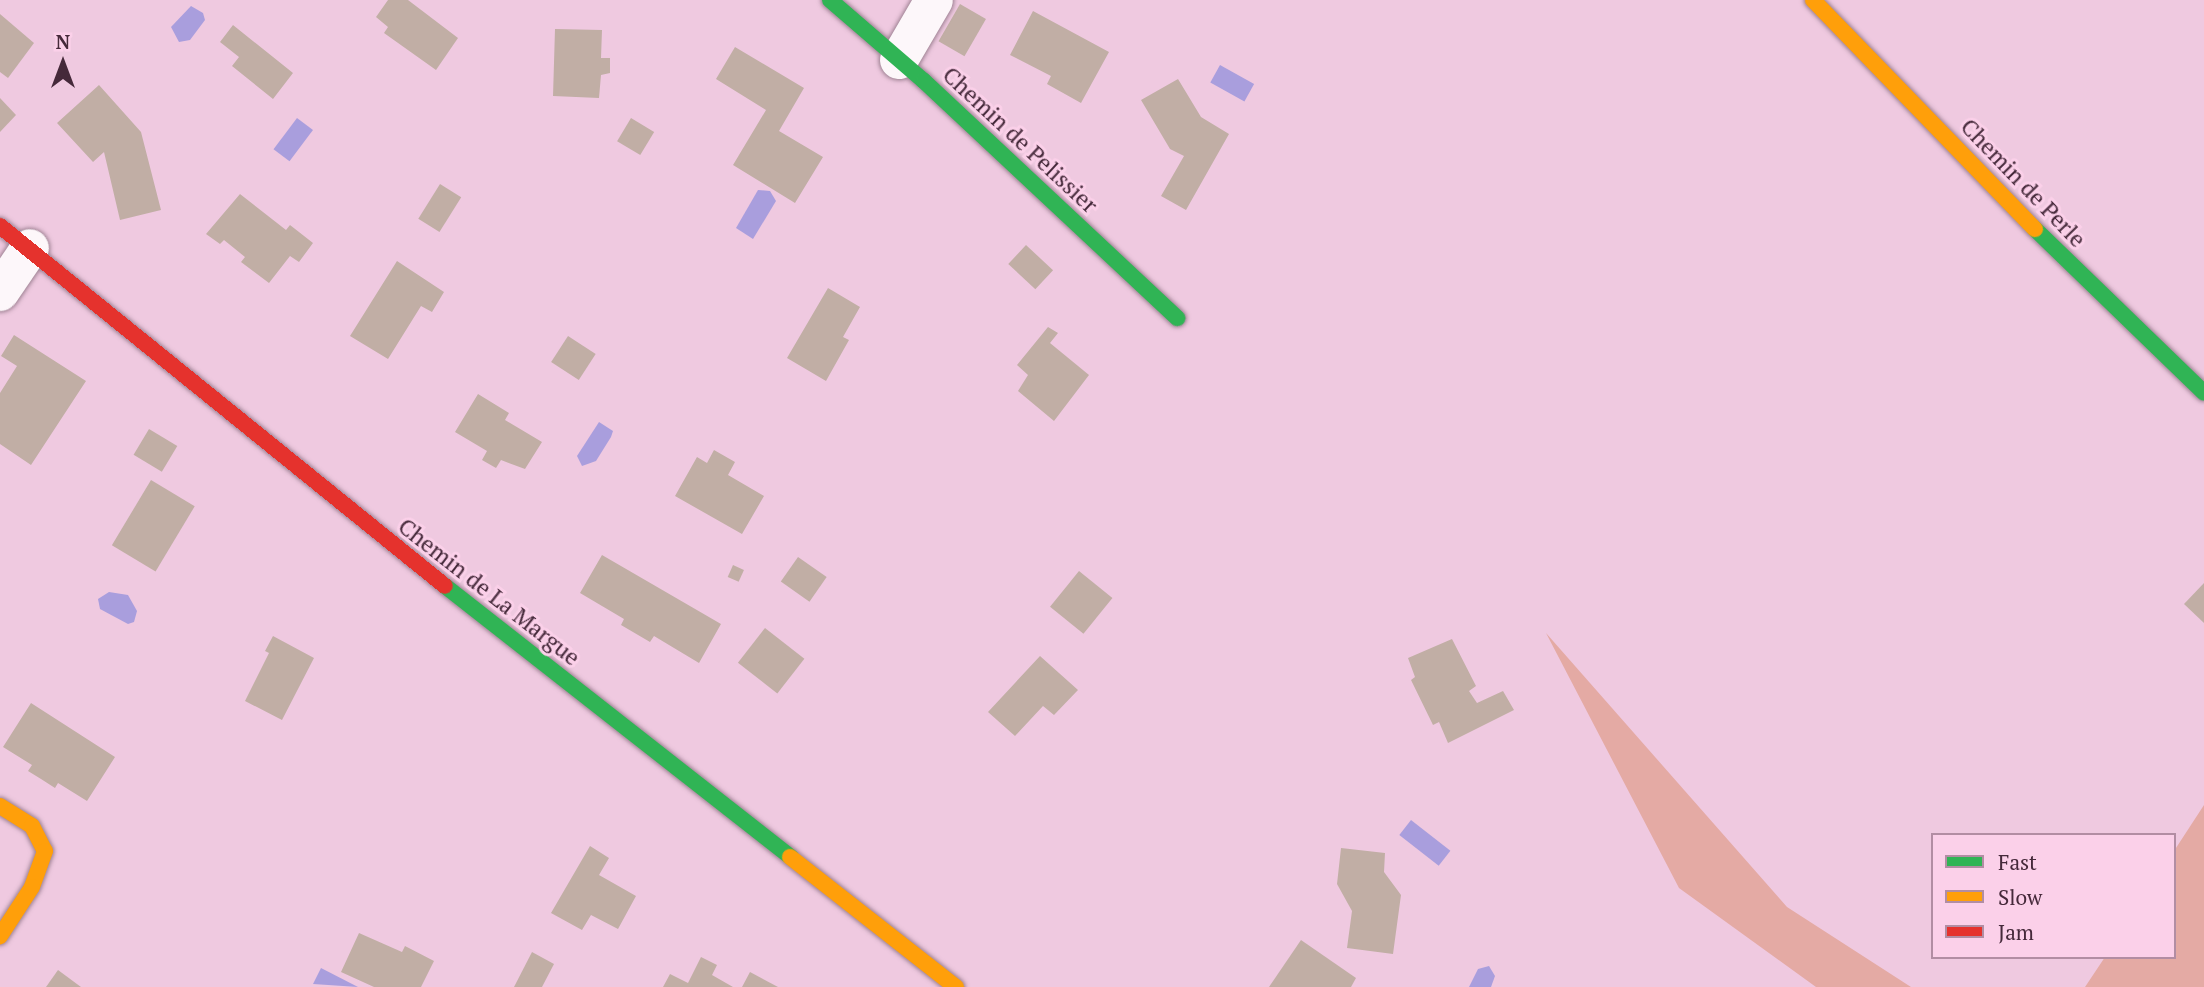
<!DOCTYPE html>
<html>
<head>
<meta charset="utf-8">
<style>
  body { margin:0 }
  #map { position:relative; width:2204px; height:987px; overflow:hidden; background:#efc9e0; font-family:"PT Serif",serif }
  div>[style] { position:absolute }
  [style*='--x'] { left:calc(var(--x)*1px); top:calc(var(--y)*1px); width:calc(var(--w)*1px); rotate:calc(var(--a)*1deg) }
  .green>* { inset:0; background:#e4aaa4 }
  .water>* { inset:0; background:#a99edd; transform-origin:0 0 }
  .building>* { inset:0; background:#c1aea5; transform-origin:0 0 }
  .roads { filter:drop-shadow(0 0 2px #9f8394) drop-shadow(0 0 2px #9f8394) }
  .street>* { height:38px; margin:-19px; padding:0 19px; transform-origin:19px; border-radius:19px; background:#fdf7fa }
  .fast>* { height:16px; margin:-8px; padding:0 8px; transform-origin:8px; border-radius:8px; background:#30b455 }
  .slow>* { height:16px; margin:-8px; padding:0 8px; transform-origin:8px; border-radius:8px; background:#ff9f0a }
  .jam>* { height:16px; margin:-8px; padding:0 8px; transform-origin:8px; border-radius:8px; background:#e5322d }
  span { translate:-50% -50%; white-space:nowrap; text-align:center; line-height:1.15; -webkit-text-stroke:6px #fbd0e9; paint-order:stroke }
  .street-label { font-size:23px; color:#45293a }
  .legend { position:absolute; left:1931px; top:833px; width:245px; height:126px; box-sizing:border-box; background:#fbd0e9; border:2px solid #b28da3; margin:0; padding:9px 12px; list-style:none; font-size:21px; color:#45293a }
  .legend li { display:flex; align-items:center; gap:14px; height:35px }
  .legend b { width:35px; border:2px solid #b28da3 }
  .north { position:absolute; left:28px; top:28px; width:70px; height:70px; -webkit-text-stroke:5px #fbd0e9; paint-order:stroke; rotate:0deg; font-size:19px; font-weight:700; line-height:28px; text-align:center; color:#45293a }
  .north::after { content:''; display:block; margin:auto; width:24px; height:32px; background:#45293a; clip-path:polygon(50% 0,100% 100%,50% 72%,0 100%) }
</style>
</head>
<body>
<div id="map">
  <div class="green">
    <div style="clip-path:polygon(1546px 633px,1787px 907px,1911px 987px,1816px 987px,1679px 888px)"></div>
    <div style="clip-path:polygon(2204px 805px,2204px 987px,2085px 987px,2105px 957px,2174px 957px,2174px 851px)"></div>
  </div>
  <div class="water">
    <div style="clip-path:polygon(191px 6px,203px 13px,205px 20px,190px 40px,179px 42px,171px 27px)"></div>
    <div style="left:1220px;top:65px;width:39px;height:20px;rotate:29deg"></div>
    <div style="left:297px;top:118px;width:20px;height:39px;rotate:37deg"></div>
    <div style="clip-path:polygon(758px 190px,770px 191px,776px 201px,753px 239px,736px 228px)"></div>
    <div style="clip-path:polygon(599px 422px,613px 431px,611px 437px,596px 461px,582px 466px,577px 456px)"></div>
    <div style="clip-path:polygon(109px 592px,128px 595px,137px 611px,134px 622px,128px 624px,100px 609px,98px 599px)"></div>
    <div style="left:1411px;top:820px;width:50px;height:19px;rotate:38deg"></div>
    <div style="clip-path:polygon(1489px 966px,1495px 976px,1491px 987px,1469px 987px,1478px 969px)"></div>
    <div style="clip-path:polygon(321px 968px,358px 987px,313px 984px)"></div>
  </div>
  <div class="building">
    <div style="clip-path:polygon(388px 0,408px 0,458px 38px,436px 70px,384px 33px,388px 27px,376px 17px)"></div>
    <div style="left:960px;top:4px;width:30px;height:43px;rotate:30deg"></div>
    <div style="clip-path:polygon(1033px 11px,1109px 52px,1081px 103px,1047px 84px,1051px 76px,1010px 55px)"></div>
    <div style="clip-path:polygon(0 14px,34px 43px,8px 78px,0 72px)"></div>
    <div style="clip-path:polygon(233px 25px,293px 73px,273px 99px,232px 66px,239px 57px,220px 42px)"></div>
    <div style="clip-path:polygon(555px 29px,602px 30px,601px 58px,610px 58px,610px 73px,601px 75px,599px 98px,553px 96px)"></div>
    <div style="clip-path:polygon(735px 47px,804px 88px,779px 131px,823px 157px,795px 203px,733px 165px,766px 110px,716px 79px)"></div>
    <div style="clip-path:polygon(1178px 79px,1201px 117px,1229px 134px,1186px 210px,1161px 196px,1184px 156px,1170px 149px,1141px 100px)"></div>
    <div style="clip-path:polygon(99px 85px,141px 132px,161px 210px,120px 220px,104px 152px,93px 162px,57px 123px)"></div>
    <div style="clip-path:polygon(0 98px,16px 115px,0 132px)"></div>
    <div style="left:631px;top:118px;width:27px;height:27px;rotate:31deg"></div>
    <div style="left:440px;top:184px;width:25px;height:41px;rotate:32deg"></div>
    <div style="clip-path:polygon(240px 194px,286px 230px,290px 225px,313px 243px,299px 262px,290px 256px,269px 283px,241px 262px,245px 257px,224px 240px,220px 244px,206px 234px)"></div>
    <div style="left:1026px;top:245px;width:37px;height:26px;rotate:43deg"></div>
    <div style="clip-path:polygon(397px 261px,444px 292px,432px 312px,421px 306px,388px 359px,350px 336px)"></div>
    <div style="clip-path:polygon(828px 288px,860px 307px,843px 337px,849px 340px,826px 381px,787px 358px)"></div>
    <div style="clip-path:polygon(1048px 327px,1058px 333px,1050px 343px,1089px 375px,1054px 421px,1018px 391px,1028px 375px,1017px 365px)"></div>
    <div style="clip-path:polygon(14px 335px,86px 381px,31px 465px,0 444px,0 393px,17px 366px,1px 356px)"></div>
    <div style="left:568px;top:336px;width:33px;height:31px;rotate:33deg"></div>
    <div style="clip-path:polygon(478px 394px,509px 413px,505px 420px,542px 442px,525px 469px,501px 460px,496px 468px,482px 460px,487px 451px,455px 432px)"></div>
    <div style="left:149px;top:429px;width:33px;height:30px;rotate:31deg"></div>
    <div style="clip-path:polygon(714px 450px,735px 462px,728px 475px,764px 496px,742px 534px,675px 496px,697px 457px,707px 463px)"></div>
    <div style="left:151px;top:480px;width:51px;height:76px;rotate:31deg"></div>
    <div style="clip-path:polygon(602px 555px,721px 624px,699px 663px,654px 636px,650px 642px,621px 625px,624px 619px,580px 593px)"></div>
    <div style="left:798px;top:557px;width:35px;height:30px;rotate:35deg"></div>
    <div style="left:733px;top:565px;width:12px;height:13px;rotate:24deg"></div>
    <div style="left:1079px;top:571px;width:43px;height:46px;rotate:39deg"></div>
    <div style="clip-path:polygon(2204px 583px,2204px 623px,2184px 604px)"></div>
    <div style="left:765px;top:628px;width:50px;height:44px;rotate:38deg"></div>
    <div style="clip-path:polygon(273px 636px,314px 658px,282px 720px,245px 701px,269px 653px,265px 651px)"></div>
    <div style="clip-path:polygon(1452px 639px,1476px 686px,1469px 691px,1477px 703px,1503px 691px,1514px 710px,1448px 743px,1439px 722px,1433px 725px,1411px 680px,1415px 677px,1408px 658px)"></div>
    <div style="clip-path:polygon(1040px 656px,1078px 690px,1054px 715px,1043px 706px,1015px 736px,988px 712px)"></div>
    <div style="clip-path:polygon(31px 703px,115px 757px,87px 801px,58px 783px,55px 788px,41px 779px,28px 771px,32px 765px,3px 747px)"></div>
    <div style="clip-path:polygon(590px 846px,609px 858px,599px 875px,636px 896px,618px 929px,591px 915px,582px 930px,551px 913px)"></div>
    <div style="clip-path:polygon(1341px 848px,1385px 853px,1384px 872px,1401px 895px,1393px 954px,1347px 948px,1352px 911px,1337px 884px)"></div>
    <div style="clip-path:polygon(359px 933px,402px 952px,405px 946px,434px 961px,421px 987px,374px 987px,341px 972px)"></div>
    <div style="clip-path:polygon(1301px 940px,1356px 978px,1351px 987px,1269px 987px)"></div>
    <div style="clip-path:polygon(532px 952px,554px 964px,542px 987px,514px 987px)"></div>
    <div style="clip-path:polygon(701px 957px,717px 965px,712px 975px,733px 987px,663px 987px,670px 974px,688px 983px)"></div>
    <div style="clip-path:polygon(58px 970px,81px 987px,46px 987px)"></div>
    <div style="clip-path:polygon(750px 972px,778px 987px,742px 987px)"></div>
  </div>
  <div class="roads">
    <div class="street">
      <div style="--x:899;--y:60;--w:69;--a:-59.7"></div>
      <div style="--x:0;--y:292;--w:53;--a:-55.7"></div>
    </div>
    <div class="fast">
      <div style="--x:830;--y:0;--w:124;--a:40.8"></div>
      <div style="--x:924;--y:81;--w:347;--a:43.1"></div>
      <div style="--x:2035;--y:229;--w:235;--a:44.1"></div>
      <div style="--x:445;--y:586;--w:439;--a:38.1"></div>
    </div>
    <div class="slow">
      <div style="--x:1813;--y:0;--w:319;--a:45.9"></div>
      <div style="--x:0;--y:806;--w:38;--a:32"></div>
      <div style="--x:32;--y:826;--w:28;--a:63"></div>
      <div style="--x:45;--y:851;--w:38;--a:110"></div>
      <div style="--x:32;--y:887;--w:59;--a:123.1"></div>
      <div style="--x:790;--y:857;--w:211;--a:38.1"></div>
    </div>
    <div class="jam">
      <div style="--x:0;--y:226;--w:572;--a:38.97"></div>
    </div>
  </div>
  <div class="street-label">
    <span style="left:1020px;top:140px;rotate:43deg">Chemin de Pelissier</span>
    <span style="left:2023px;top:183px;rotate:46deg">Chemin de Perle</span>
    <span style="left:489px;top:592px;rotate:38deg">Chemin de La Margue</span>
  </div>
  <ul class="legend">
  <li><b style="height:9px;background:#30b455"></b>Fast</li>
  <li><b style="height:9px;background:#ff9f0a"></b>Slow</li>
  <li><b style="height:9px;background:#e5322d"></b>Jam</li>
  </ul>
  <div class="north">N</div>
</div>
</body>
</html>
